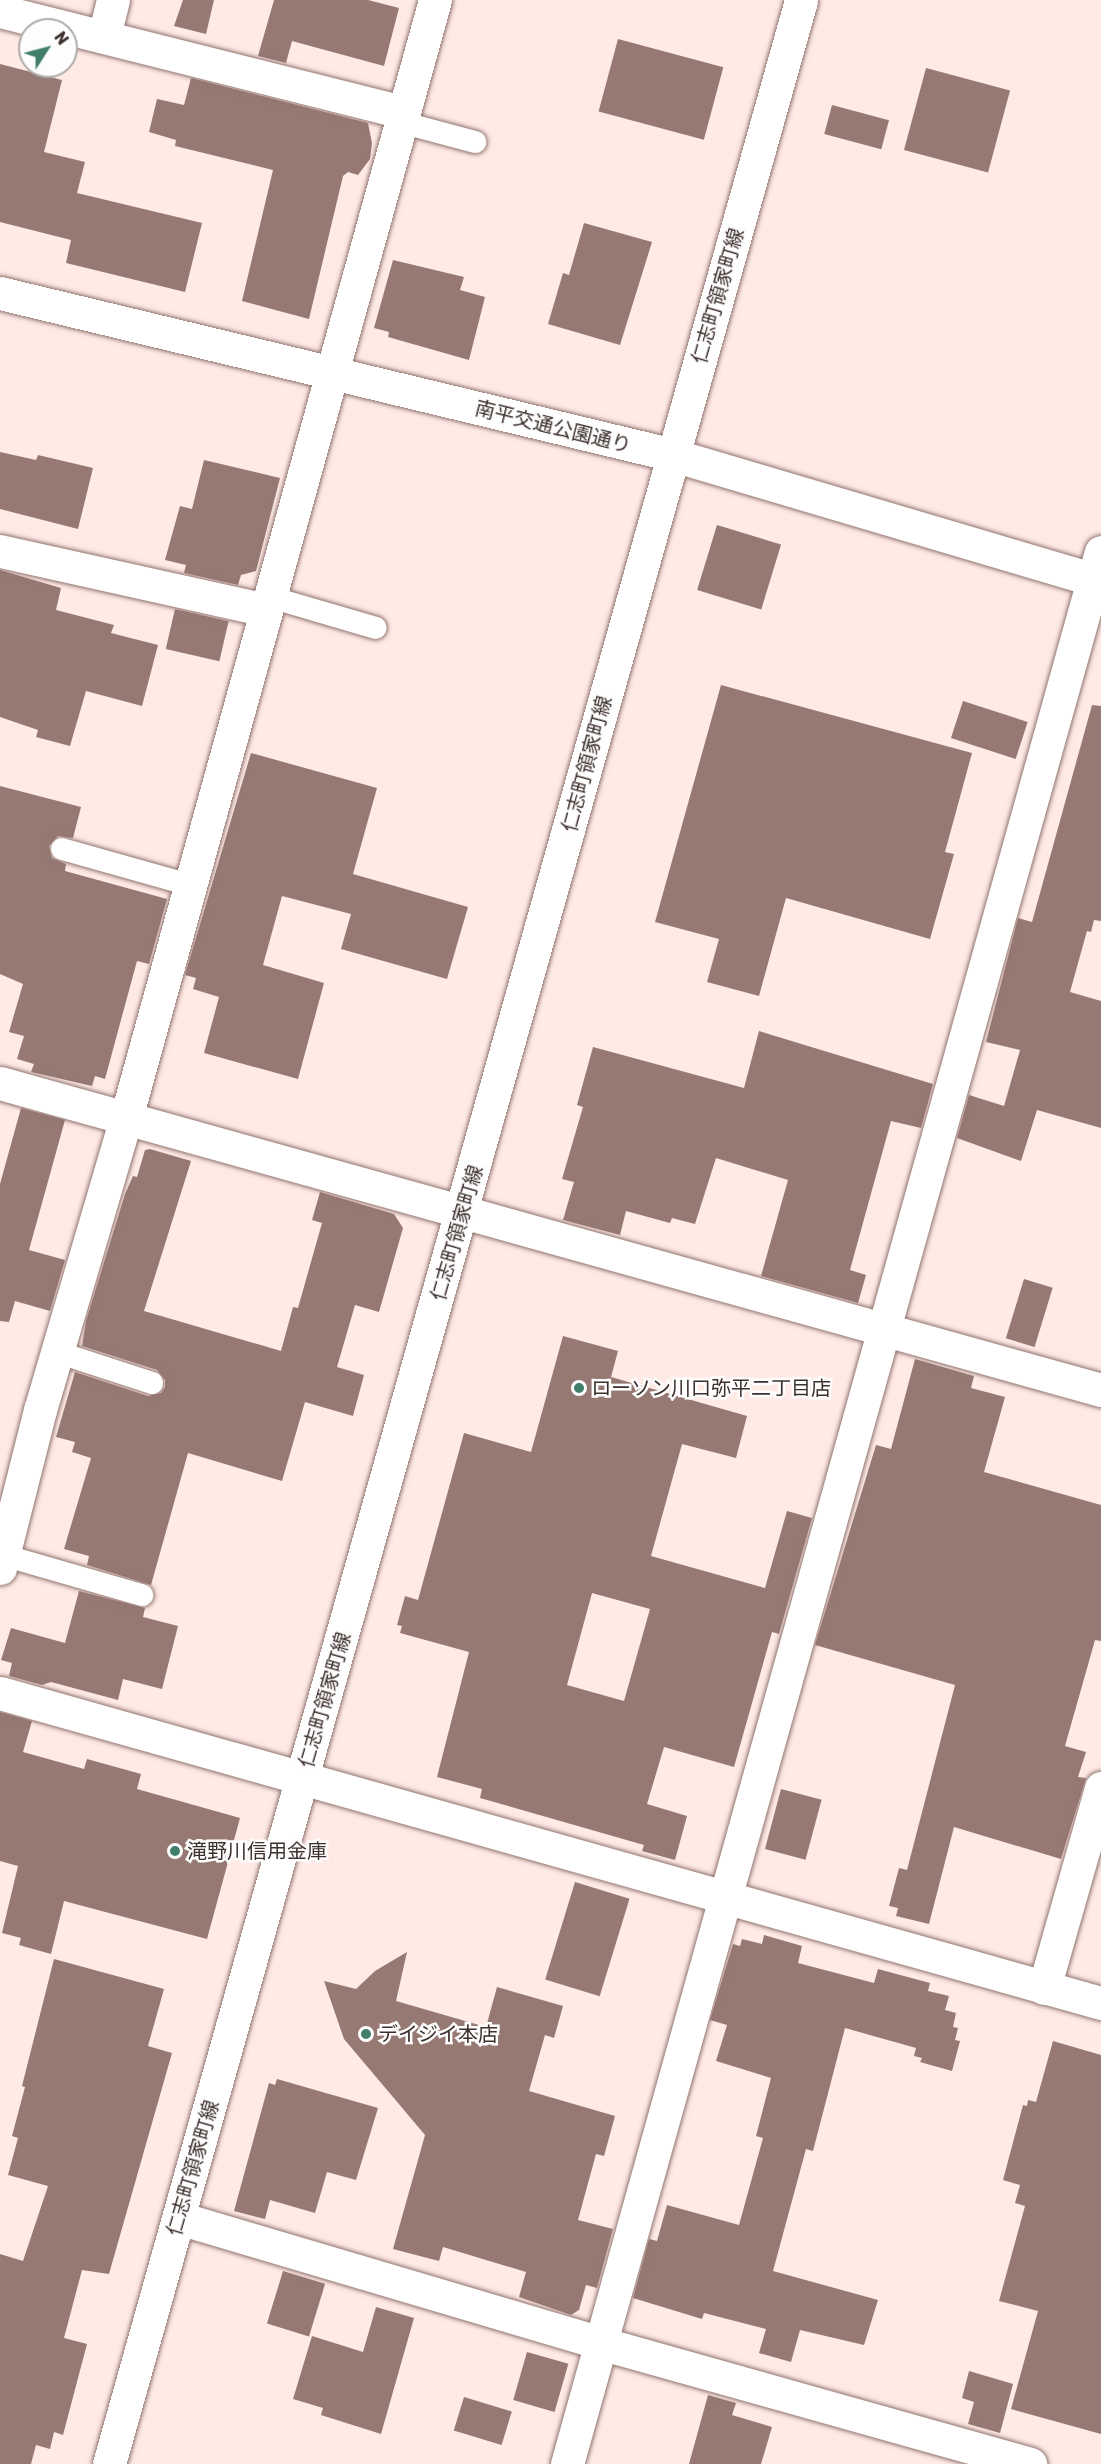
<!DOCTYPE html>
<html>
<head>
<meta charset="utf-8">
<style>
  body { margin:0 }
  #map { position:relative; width:1101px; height:2464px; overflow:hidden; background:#ffeae6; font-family:Rubik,"Noto Sans JP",sans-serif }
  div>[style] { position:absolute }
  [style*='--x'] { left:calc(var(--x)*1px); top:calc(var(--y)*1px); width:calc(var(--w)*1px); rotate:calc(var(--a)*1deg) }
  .building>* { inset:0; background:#967973; transform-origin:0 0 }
  .roads { filter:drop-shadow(0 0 2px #91746e) drop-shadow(0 0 2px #91746e) }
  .service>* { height:22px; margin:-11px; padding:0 11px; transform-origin:11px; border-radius:11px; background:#fff }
  .minor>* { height:33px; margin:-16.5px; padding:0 16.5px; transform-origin:16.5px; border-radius:16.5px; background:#fff }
  .tertiary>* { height:33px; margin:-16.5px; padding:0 16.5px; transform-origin:16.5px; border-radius:16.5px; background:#fff }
  .dots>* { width:16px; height:16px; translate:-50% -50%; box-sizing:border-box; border:3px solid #fdfdfd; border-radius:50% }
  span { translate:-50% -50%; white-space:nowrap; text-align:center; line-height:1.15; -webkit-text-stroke:5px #fdfdfd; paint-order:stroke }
  .street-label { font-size:20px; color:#3d302d }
  .poi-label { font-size:20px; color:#3d302d }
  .left { translate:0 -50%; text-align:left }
  .north { position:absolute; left:18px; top:18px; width:60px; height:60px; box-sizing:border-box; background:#fdfdfd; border:2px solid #b0abaa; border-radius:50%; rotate:54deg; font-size:16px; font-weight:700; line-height:24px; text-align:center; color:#3d302d }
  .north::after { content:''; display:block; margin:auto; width:21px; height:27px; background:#417f6c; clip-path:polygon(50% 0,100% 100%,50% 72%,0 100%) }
</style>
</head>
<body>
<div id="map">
  <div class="building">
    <div style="clip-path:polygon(183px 0,214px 0,206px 34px,174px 26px)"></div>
    <div style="clip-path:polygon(274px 0,368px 0,399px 8px,384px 66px,292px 41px,286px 63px,258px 56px)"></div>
    <div style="left:618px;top:39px;width:109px;height:75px;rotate:15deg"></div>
    <div style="clip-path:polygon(0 64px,62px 80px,44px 152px,85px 162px,77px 193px,202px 223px,185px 292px,66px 263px,71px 240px,0 222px)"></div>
    <div style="left:926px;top:68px;width:87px;height:85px;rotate:15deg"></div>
    <div style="clip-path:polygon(191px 78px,368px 123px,372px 143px,370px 159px,358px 175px,348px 172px,343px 176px,309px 319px,242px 301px,273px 170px,175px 146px,176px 140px,149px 132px,157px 99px,184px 105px)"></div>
    <div style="left:832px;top:105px;width:59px;height:30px;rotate:15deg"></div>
    <div style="clip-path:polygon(584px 223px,652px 242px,620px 345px,548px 324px,563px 273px,569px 275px)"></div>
    <div style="clip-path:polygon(393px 260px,464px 277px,460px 290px,485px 297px,469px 360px,388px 337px,389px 332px,374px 328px)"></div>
    <div style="clip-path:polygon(0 452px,36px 460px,38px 455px,93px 468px,78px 529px,0 509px)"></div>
    <div style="clip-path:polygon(204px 460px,280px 478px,256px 571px,241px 575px,238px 585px,184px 573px,186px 565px,165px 560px,180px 506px,192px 509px)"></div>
    <div style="left:717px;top:525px;width:67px;height:68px;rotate:17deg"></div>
    <div style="clip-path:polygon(0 570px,61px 588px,56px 610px,114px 625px,111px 633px,158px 645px,142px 706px,86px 691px,70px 746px,36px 737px,38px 730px,0 717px)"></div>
    <div style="left:175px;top:609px;width:55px;height:41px;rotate:13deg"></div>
    <div style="clip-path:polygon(721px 685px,972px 753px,945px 852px,954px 854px,930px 939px,786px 898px,759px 996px,707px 982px,719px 939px,655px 922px)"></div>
    <div style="left:963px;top:701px;width:68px;height:39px;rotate:18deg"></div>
    <div style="clip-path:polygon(1092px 705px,1101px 706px,1101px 921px,1094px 920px,1091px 932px,1087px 931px,1070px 992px,1101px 1001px,1101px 1128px,1037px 1110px,1021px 1161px,957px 1138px,969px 1095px,1004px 1106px,1020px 1050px,986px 1042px,1018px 918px,1032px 922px)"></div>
    <div style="clip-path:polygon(251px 753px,377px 788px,353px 874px,468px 907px,447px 979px,341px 949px,351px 914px,282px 896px,263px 965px,324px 983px,298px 1079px,204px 1053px,219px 997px,193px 989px,196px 978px,185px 975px)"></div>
    <div style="clip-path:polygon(0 786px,81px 807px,73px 838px,58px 836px,49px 846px,52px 858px,66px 864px,65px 871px,167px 899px,149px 964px,137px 961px,105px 1079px,95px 1076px,92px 1086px,31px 1072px,34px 1064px,17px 1059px,24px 1036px,9px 1032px,23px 984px,0 974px)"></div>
    <div style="clip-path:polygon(759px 1031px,933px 1084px,921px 1128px,891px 1121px,850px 1270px,866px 1275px,858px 1303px,761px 1276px,788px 1180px,716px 1158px,695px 1224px,672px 1218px,670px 1223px,626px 1211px,620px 1235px,563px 1220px,574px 1182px,562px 1179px,583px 1107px,577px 1105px,593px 1047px,744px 1088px)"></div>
    <div style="clip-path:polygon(21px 1108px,65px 1120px,29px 1250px,65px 1260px,50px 1311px,15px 1301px,9px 1322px,0 1321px,0 1184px)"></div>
    <div style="clip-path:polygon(150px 1149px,191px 1161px,144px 1311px,281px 1351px,293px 1307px,298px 1308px,322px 1223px,312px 1220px,320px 1192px,394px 1214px,403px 1228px,379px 1312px,355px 1305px,337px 1367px,364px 1375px,353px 1416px,305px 1402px,282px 1481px,188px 1453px,151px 1585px,87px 1565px,89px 1556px,64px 1549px,91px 1458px,72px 1452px,75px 1442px,56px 1437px,75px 1372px,148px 1396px,161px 1393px,165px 1387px,165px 1380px,157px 1370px,82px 1346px,86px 1321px,125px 1194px,133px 1176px,137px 1177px,145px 1150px)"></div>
    <div style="left:1024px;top:1279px;width:30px;height:62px;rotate:17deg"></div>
    <div style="clip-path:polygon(evenodd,563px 1336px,618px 1351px,611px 1377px,747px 1416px,736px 1458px,682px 1444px,651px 1556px,765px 1588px,787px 1511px,812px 1518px,779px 1634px,772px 1632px,734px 1767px,664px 1747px,647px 1804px,687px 1816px,675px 1860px,642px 1851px,644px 1845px,480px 1798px,482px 1789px,437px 1777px,469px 1652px,400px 1633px,402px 1626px,397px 1625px,405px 1596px,418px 1600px,464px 1433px,531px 1452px,563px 1336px,592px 1593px,650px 1609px,624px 1701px,567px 1685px,592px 1593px)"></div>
    <div style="clip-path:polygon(915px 1359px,974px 1376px,971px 1388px,1005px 1397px,984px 1472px,1101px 1505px,1101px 1641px,1095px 1640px,1065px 1746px,1086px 1752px,1078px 1777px,1086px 1778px,1061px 1859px,954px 1827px,929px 1924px,896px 1916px,898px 1908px,889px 1906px,899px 1868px,907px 1870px,955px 1685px,815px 1645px,876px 1445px,891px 1449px)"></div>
    <div style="clip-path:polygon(79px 1591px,145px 1608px,143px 1617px,178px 1626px,162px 1689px,123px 1679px,118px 1700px,51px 1682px,42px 1685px,9px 1676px,12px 1663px,1px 1660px,11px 1628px,65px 1643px)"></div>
    <div style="clip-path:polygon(0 1712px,32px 1721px,23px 1752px,84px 1769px,87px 1759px,141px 1774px,137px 1789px,240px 1818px,207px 1939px,64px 1901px,51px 1954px,19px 1945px,21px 1938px,2px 1933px,18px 1866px,0 1861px)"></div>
    <div style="left:781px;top:1789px;width:42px;height:62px;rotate:15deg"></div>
    <div style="left:575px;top:1882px;width:57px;height:102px;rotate:17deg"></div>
    <div style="clip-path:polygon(764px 1935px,802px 1946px,798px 1963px,874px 1983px,878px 1969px,930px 1983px,928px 1991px,949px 1996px,945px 2010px,956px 2013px,953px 2027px,958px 2028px,955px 2040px,960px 2041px,952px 2071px,920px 2062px,922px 2058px,914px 2056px,916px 2048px,845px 2028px,813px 2151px,806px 2149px,773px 2271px,878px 2300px,864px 2345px,800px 2330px,791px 2362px,759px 2353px,766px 2329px,704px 2313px,702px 2319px,633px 2298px,649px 2239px,657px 2241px,667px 2205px,739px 2225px,763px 2138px,756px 2136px,771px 2078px,716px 2061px,727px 2025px,710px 2020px,733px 1944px,740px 1946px,742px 1939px,762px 1944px)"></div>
    <div style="clip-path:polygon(407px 1952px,396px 2001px,486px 2027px,497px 1987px,563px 2006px,554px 2038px,545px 2035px,529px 2091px,615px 2116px,604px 2156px,596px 2154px,578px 2220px,613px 2229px,597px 2288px,586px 2285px,579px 2310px,571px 2315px,519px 2297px,526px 2272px,443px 2247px,439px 2261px,393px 2249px,425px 2135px,344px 2039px,324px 1981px,356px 1989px,375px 1971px)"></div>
    <div style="clip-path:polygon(54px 1959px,164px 1989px,148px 2046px,172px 2053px,109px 2274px,82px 2270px,64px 2338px,87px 2344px,63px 2435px,54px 2432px,50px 2449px,36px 2445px,31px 2464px,0 2464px,0 2254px,23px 2261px,48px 2186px,8px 2175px,18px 2138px,12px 2136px,25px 2087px,22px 2086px)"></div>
    <div style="clip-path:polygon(1053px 2041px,1101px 2055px,1101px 2434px,1011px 2409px,1038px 2311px,999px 2301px,1025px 2206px,1015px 2203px,1020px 2185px,1003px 2180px,1023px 2105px,1027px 2106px,1028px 2100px,1036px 2102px)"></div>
    <div style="clip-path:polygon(277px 2079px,378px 2108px,356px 2180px,327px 2172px,315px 2213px,270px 2200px,265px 2219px,234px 2211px,269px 2083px,275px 2085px)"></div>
    <div style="left:283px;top:2271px;width:44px;height:55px;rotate:17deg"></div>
    <div style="clip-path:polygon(376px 2307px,414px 2318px,381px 2434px,321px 2415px,323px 2408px,293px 2399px,312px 2336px,363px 2352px)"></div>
    <div style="left:527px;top:2352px;width:43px;height:50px;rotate:16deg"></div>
    <div style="clip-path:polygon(969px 2371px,1013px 2384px,1000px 2433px,968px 2424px,974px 2402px,962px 2398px)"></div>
    <div style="clip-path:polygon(708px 2395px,736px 2403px,732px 2415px,772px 2427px,761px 2464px,689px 2464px)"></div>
    <div style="left:464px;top:2397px;width:50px;height:35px;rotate:17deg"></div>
  </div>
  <div class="roads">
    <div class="service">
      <div style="--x:400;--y:122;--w:78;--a:14.9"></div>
      <div style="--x:270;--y:597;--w:110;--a:16.3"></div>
      <div style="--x:62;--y:849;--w:133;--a:15.7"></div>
      <div style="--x:57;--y:1352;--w:100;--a:18.1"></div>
      <div style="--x:3;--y:1555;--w:145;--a:16.1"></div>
    </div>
    <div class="minor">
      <div style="--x:0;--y:11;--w:415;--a:14.1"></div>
      <div style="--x:104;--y:36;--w:37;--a:-76"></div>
      <div style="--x:0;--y:551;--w:272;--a:12.5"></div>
      <div style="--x:0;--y:1083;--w:1143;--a:15.58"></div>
      <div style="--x:0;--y:1568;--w:163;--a:-75.8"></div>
      <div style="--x:40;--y:1410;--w:304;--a:-73.6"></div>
      <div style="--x:126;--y:1118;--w:1160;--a:-74.55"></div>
      <div style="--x:0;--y:1693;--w:1144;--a:15.73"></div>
      <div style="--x:1044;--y:1988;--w:208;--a:-74.1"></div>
      <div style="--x:179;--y:2218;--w:439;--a:16.5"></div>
      <div style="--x:600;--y:2343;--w:447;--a:15.7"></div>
      <div style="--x:567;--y:2464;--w:1985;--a:-74.4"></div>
    </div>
    <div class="tertiary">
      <div style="--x:0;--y:293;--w:692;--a:13.53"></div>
      <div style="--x:673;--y:455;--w:446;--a:16.5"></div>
      <div style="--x:109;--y:2464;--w:2559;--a:-74.31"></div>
    </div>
  </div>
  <div class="dots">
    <div style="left:579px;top:1388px;background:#417f6c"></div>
    <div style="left:175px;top:1851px;background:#417f6c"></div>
    <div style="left:366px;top:2034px;background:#417f6c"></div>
  </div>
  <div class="street-label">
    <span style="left:718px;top:296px;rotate:-74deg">仁志町領家町線</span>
    <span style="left:553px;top:427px;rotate:14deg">南平交通公園通り</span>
    <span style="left:587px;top:764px;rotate:-75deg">仁志町領家町線</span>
    <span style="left:457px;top:1233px;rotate:-74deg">仁志町領家町線</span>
    <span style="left:325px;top:1700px;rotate:-74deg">仁志町領家町線</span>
    <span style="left:193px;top:2168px;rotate:-74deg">仁志町領家町線</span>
  </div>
  <div class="poi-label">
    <span class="left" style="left:591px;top:1388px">ローソン川口弥平二丁目店</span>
    <span class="left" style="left:187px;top:1851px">滝野川信用金庫</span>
    <span class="left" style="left:378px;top:2034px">デイジイ本店</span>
  </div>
  <div class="north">N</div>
</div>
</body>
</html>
